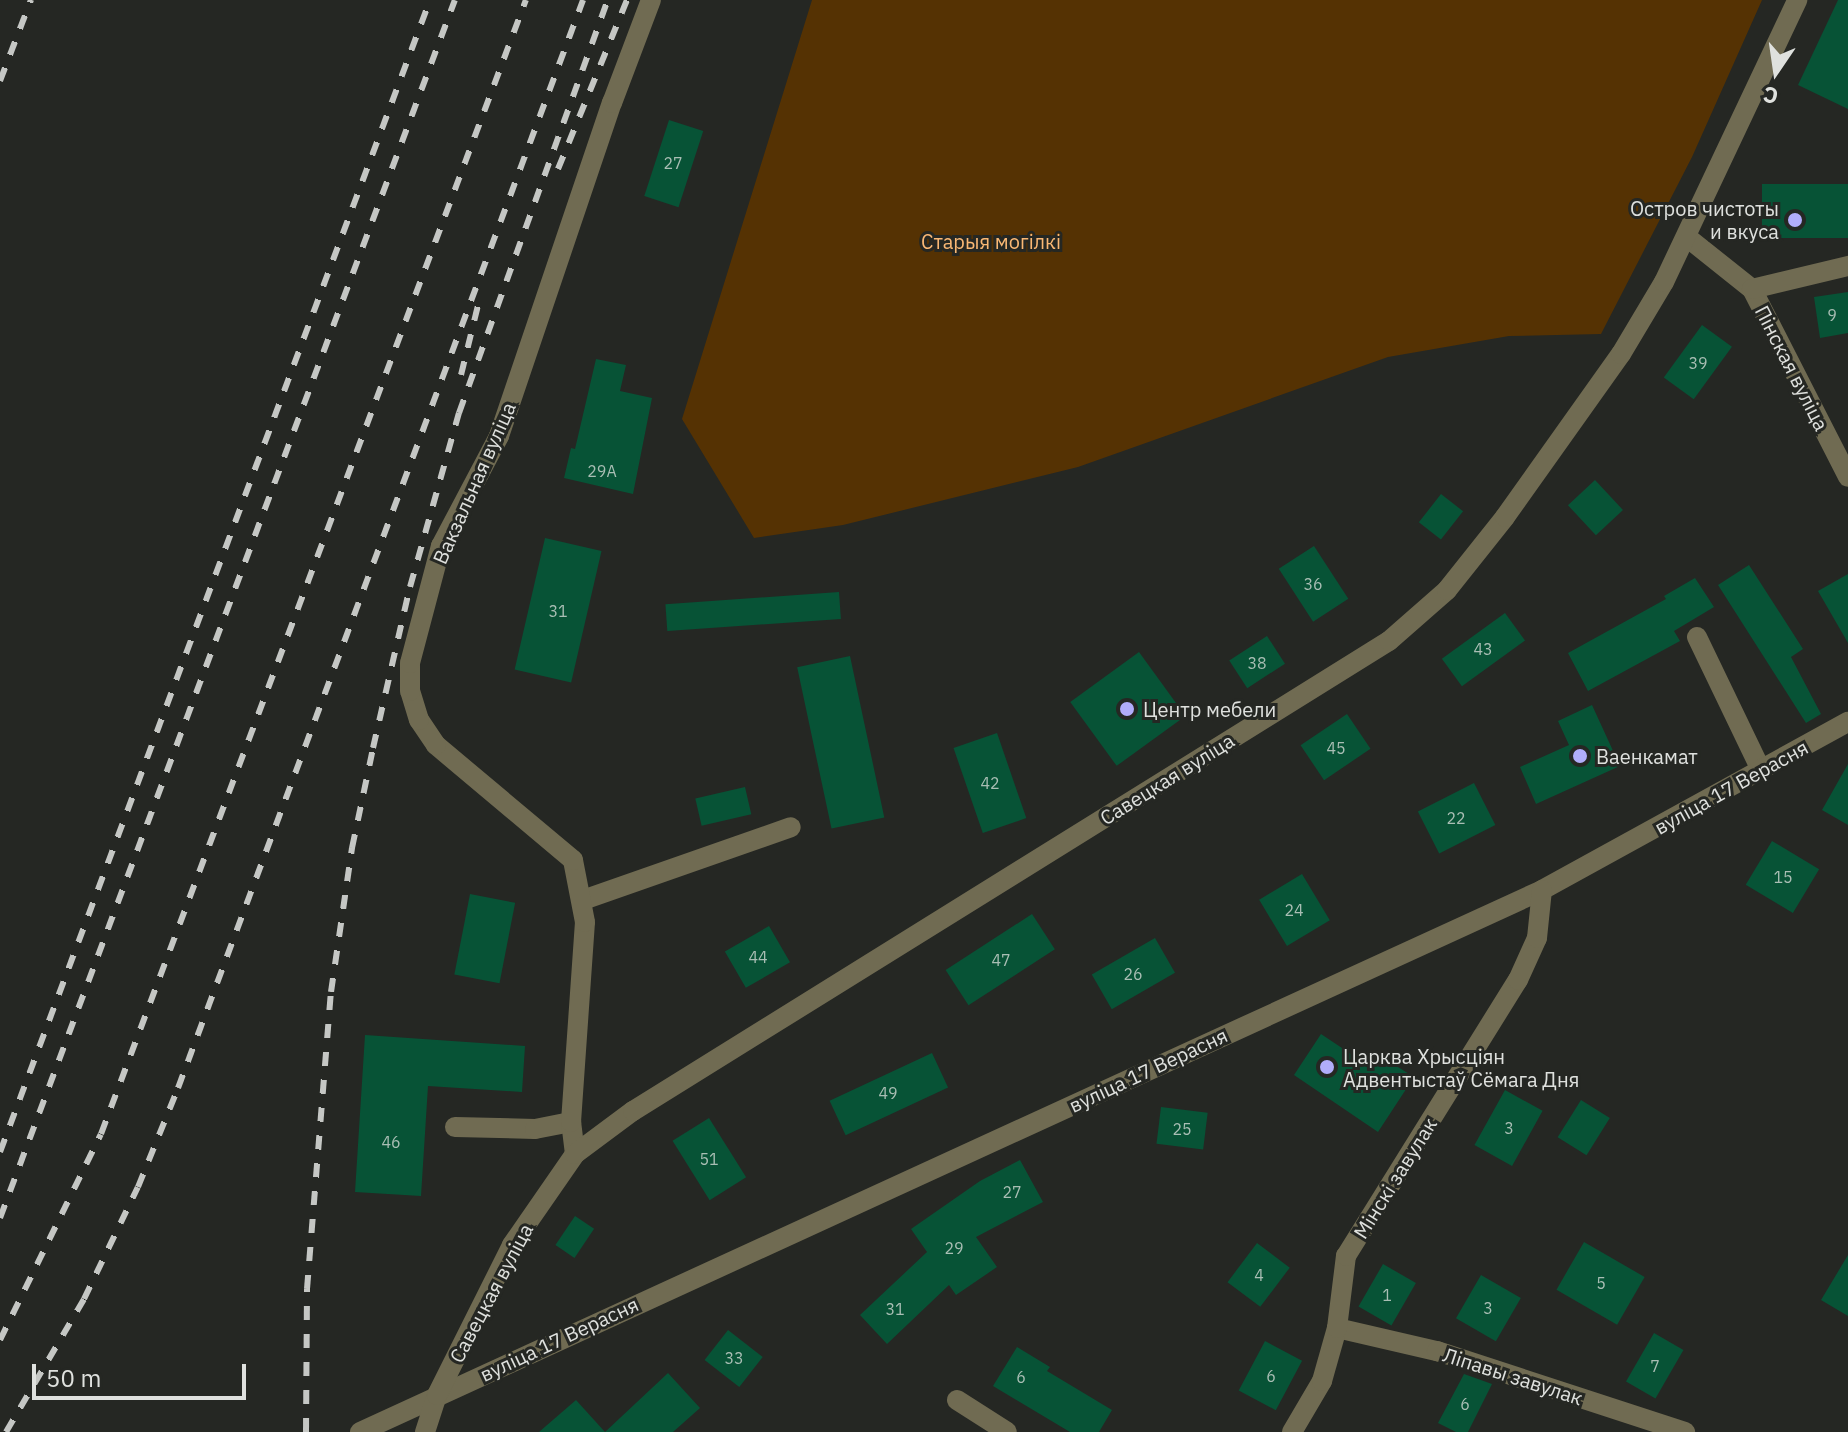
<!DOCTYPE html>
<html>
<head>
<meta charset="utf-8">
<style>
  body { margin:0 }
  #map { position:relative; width:1848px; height:1432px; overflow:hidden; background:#252723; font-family:"IBM Plex Sans",sans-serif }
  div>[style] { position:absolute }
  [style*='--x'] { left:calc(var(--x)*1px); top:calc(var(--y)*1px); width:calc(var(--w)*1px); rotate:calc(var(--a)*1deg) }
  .green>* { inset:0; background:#553203 }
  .building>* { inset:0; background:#075336; transform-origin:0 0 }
  .minor>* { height:20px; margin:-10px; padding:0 10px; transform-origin:10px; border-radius:10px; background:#706b52 }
  .rail>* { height:6px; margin-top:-3px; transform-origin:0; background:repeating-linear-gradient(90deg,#c5c7c4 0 14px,transparent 0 28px) }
  .dots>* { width:22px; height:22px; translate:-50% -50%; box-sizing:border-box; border:4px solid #252723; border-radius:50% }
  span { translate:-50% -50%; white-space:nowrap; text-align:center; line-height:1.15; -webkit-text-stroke:6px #252723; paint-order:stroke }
  .number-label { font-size:16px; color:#a9beb4 }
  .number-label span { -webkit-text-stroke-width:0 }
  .poi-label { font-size:20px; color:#dfe1de }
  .right { translate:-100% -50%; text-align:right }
  .left { translate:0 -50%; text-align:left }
  .park-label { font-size:20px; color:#fab874 }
  .street-label { font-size:20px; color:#dfe1de }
  .north { position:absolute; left:1736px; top:32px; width:80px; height:80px; -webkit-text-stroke:6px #252723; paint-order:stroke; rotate:193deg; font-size:22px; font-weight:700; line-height:32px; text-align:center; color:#dfe1de }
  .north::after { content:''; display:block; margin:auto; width:28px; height:36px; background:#dfe1de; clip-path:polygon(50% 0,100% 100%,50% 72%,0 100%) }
  .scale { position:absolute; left:32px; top:1364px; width:214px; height:36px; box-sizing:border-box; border:4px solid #dfe1de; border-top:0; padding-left:10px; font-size:24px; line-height:28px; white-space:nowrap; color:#dfe1de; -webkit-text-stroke:6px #252723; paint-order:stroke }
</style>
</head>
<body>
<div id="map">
  <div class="green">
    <div style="clip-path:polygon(812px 0,1762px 0,1692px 157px,1601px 334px,1509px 336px,1388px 357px,1078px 467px,843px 525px,754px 538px,682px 419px)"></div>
  </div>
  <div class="building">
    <div style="clip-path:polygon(1838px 0,1848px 0,1848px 109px,1798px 85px)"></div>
    <div style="left:669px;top:120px;width:36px;height:80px;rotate:18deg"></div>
    <div style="left:1848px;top:184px;width:54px;height:86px;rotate:90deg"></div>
    <div style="clip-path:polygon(1848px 292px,1848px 333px,1820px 338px,1814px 297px)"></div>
    <div style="left:1702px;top:325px;width:37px;height:65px;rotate:36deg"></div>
    <div style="clip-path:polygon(596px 359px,626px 365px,620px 391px,652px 398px,633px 494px,564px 478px,571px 448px,575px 449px)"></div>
    <div style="left:1595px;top:480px;width:41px;height:37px;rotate:47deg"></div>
    <div style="left:1441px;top:494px;width:28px;height:36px;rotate:38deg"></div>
    <div style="left:545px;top:538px;width:58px;height:135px;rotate:13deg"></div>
    <div style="left:1314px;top:546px;width:63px;height:42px;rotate:57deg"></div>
    <div style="clip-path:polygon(1749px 565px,1803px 649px,1791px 657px,1821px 714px,1806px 723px,1718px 585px)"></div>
    <div style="clip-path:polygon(1848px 574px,1848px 643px,1818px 591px)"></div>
    <div style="clip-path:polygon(1695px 578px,1714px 607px,1674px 631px,1680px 641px,1588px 691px,1568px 653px,1666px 599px,1664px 596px)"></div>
    <div style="left:839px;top:592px;width:27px;height:174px;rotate:86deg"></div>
    <div style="left:1505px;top:613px;width:34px;height:78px;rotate:54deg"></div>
    <div style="left:1267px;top:636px;width:33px;height:45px;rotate:57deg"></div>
    <div style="left:1139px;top:652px;width:79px;height:85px;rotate:54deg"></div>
    <div style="left:850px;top:656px;width:165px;height:54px;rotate:78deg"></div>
    <div style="clip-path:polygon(1592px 705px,1620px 766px,1536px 804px,1520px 767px,1569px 745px,1558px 721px)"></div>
    <div style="left:1347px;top:714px;width:42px;height:56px;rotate:56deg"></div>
    <div style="left:997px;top:733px;width:90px;height:46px;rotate:71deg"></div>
    <div style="clip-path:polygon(1848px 764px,1848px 825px,1822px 810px)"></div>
    <div style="left:1474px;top:783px;width:47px;height:63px;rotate:63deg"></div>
    <div style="left:745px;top:787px;width:28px;height:51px;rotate:77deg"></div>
    <div style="left:1772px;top:841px;width:55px;height:51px;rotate:31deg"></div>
    <div style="left:1302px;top:874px;width:54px;height:50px;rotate:59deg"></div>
    <div style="left:470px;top:894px;width:46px;height:82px;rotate:11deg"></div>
    <div style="left:1032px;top:914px;width:42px;height:103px;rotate:57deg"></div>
    <div style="left:769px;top:926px;width:42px;height:51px;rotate:60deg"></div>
    <div style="left:1155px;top:938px;width:40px;height:73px;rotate:60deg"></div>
    <div style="clip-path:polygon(1321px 1034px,1369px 1066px,1377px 1054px,1414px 1077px,1378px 1132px,1294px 1075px)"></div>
    <div style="clip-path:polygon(365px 1035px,525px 1046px,522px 1092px,428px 1086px,421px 1196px,355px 1192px)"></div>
    <div style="left:932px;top:1053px;width:38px;height:113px;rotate:65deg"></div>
    <div style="left:1505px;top:1090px;width:43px;height:63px;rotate:29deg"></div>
    <div style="left:1581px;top:1100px;width:34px;height:44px;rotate:32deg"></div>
    <div style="left:1161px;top:1107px;width:47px;height:37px;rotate:7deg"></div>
    <div style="left:709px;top:1118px;width:70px;height:43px;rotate:58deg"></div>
    <div style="clip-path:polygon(1020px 1160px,1043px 1202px,976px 1237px,997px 1267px,956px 1295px,949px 1285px,887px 1344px,860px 1315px,927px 1252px,911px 1229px,980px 1181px)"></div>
    <div style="left:575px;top:1216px;width:23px;height:35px;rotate:34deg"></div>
    <div style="left:1584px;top:1242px;width:70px;height:55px;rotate:30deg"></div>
    <div style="left:1257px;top:1243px;width:41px;height:49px;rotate:37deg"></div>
    <div style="clip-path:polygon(1848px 1255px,1848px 1316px,1821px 1300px)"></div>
    <div style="left:1383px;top:1264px;width:38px;height:49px;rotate:30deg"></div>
    <div style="left:1481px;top:1275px;width:46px;height:50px;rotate:30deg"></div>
    <div style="left:728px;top:1330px;width:44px;height:38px;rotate:38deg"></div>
    <div style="left:1654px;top:1333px;width:34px;height:56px;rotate:30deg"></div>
    <div style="left:1265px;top:1341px;width:42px;height:56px;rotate:28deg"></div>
    <div style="clip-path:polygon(1017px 1347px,1050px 1367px,1047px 1371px,1112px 1410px,1099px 1432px,1070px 1432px,993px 1386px)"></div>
    <div style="clip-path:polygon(668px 1373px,700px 1408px,673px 1432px,539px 1432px,576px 1400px,605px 1432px)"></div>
    <div style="clip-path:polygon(1464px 1374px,1492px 1384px,1468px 1432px,1456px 1432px,1438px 1423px)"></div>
  </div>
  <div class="minor">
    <div style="--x:1688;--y:238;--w:82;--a:38.6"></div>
    <div style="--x:1752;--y:289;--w:211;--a:62.9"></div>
    <div style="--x:1752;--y:289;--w:99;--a:-13.5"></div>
    <div style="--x:1697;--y:637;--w:148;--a:64.3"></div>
    <div style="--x:583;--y:900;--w:220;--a:-19.3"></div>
    <div style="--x:455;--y:1127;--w:80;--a:1.4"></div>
    <div style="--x:535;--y:1129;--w:37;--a:-11"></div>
    <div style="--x:575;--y:1154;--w:32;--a:-97"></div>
    <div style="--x:571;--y:1122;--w:200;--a:-86"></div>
    <div style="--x:585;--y:922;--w:63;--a:-101"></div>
    <div style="--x:573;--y:860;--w:179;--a:-140"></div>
    <div style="--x:436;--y:745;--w:30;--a:-124"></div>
    <div style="--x:419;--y:720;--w:30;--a:-107"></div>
    <div style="--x:410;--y:691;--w:28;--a:-90"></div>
    <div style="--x:410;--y:663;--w:121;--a:-75.2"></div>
    <div style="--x:441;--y:546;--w:124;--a:-62.2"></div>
    <div style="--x:499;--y:436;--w:352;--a:-71.3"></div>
    <div style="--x:612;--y:103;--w:110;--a:-69.3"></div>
    <div style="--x:1337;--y:1328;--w:103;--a:13"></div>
    <div style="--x:1437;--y:1351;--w:261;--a:18.1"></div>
    <div style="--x:957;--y:1400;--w:59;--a:32.6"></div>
    <div style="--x:360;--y:1432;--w:1300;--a:-24.63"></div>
    <div style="--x:1542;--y:890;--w:349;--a:-28.8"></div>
    <div style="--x:425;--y:1432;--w:39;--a:-72"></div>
    <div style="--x:437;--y:1395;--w:168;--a:-63.4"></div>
    <div style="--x:512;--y:1245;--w:111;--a:-55.3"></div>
    <div style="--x:575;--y:1154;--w:72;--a:-36.6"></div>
    <div style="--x:633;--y:1111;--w:890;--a:-31.87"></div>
    <div style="--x:1389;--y:641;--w:77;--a:-41.3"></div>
    <div style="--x:1447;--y:590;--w:93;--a:-51.5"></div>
    <div style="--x:1505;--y:517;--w:200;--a:-54.6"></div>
    <div style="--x:1621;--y:354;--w:84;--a:-59.2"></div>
    <div style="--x:1664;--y:282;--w:312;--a:-64.7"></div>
    <div style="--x:1292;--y:1432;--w:59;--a:-59.5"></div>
    <div style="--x:1322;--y:1381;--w:55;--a:-74.2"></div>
    <div style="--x:1337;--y:1328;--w:73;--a:-82.9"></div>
    <div style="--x:1346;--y:1256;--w:325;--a:-58.1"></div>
    <div style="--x:1518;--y:980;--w:46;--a:-65.7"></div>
    <div style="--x:1537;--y:938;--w:48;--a:-84.1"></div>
  </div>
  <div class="rail">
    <div style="--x:0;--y:81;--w:87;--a:-69.1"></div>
    <div style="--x:558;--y:169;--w:183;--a:-67.8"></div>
    <div style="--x:461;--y:375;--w:76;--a:-76.3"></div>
    <div style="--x:0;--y:1152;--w:1230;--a:-69.53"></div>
    <div style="--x:0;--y:1218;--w:1300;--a:-69.52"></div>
    <div style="--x:0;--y:1340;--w:229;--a:-63.9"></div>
    <div style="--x:101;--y:1134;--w:1211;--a:-69.46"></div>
    <div style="--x:6;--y:1432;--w:154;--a:-59.6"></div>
    <div style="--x:84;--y:1299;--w:124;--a:-64.3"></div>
    <div style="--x:138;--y:1187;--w:107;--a:-68"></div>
    <div style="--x:178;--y:1088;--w:1161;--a:-69.58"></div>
    <div style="--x:306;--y:1432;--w:143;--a:-89.6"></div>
    <div style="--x:307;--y:1289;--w:298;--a:-85.4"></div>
    <div style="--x:331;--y:992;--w:146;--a:-81.7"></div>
    <div style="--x:352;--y:848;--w:102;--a:-78.1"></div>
    <div style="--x:373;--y:748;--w:165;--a:-77.1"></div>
    <div style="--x:410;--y:587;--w:181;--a:-74.3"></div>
    <div style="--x:459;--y:413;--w:439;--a:-70.2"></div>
  </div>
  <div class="dots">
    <div style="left:1795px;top:220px;background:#b1adfa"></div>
    <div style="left:1127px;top:709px;background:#b1adfa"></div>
    <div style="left:1580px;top:756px;background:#b1adfa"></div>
    <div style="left:1327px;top:1067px;background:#b1adfa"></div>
  </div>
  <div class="number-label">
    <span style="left:673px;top:163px">27</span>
    <span style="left:1832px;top:315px">9</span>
    <span style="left:1698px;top:363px">39</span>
    <span style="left:602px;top:471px">29А</span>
    <span style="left:1313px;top:584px">36</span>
    <span style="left:558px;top:611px">31</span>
    <span style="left:1483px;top:649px">43</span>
    <span style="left:1257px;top:663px">38</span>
    <span style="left:1336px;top:748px">45</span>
    <span style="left:990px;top:783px">42</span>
    <span style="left:1456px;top:818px">22</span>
    <span style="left:1783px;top:877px">15</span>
    <span style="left:1294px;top:910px">24</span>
    <span style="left:758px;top:957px">44</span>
    <span style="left:1001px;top:960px">47</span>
    <span style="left:1133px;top:974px">26</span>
    <span style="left:888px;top:1093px">49</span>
    <span style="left:1509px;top:1128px">3</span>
    <span style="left:1182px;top:1129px">25</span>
    <span style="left:391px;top:1142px">46</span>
    <span style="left:709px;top:1159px">51</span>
    <span style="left:1012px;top:1192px">27</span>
    <span style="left:954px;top:1248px">29</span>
    <span style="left:1259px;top:1275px">4</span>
    <span style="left:1601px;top:1283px">5</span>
    <span style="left:1387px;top:1295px">1</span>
    <span style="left:1488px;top:1308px">3</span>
    <span style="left:895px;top:1309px">31</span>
    <span style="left:734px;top:1358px">33</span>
    <span style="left:1655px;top:1366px">7</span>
    <span style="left:1271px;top:1376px">6</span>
    <span style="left:1021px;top:1377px">6</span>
    <span style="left:1465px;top:1404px">6</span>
  </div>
  <div class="poi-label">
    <span class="right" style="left:1779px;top:220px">Остров чистоты<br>и вкуса</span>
    <span class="left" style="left:1143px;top:709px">Центр мебели</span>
    <span class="left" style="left:1596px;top:756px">Ваенкамат</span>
    <span class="left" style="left:1343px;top:1068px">Царква Хрысціян<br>Адвентыстаў Сёмага Дня</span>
  </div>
  <div class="park-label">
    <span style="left:991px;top:241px">Старыя могілкі</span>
  </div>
  <div class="street-label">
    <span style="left:1792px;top:368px;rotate:63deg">Пінская вуліца</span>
    <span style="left:474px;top:483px;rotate:-66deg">Вакзальная вуліца</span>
    <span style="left:1167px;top:779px;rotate:-32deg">Савецкая вуліца</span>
    <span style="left:1731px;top:787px;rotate:-29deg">вуліца 17 Верасня</span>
    <span style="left:1148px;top:1070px;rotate:-25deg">вуліца 17 Верасня</span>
    <span style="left:1395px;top:1178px;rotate:-58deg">Мінскі завулак</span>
    <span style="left:491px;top:1293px;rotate:-62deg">Савецкая вуліца</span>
    <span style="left:559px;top:1339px;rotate:-25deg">вуліца 17 Верасня</span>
    <span style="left:1513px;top:1376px;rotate:18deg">Ліпавы завулак</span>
  </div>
  <div class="north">С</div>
  <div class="scale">50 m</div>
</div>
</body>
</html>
